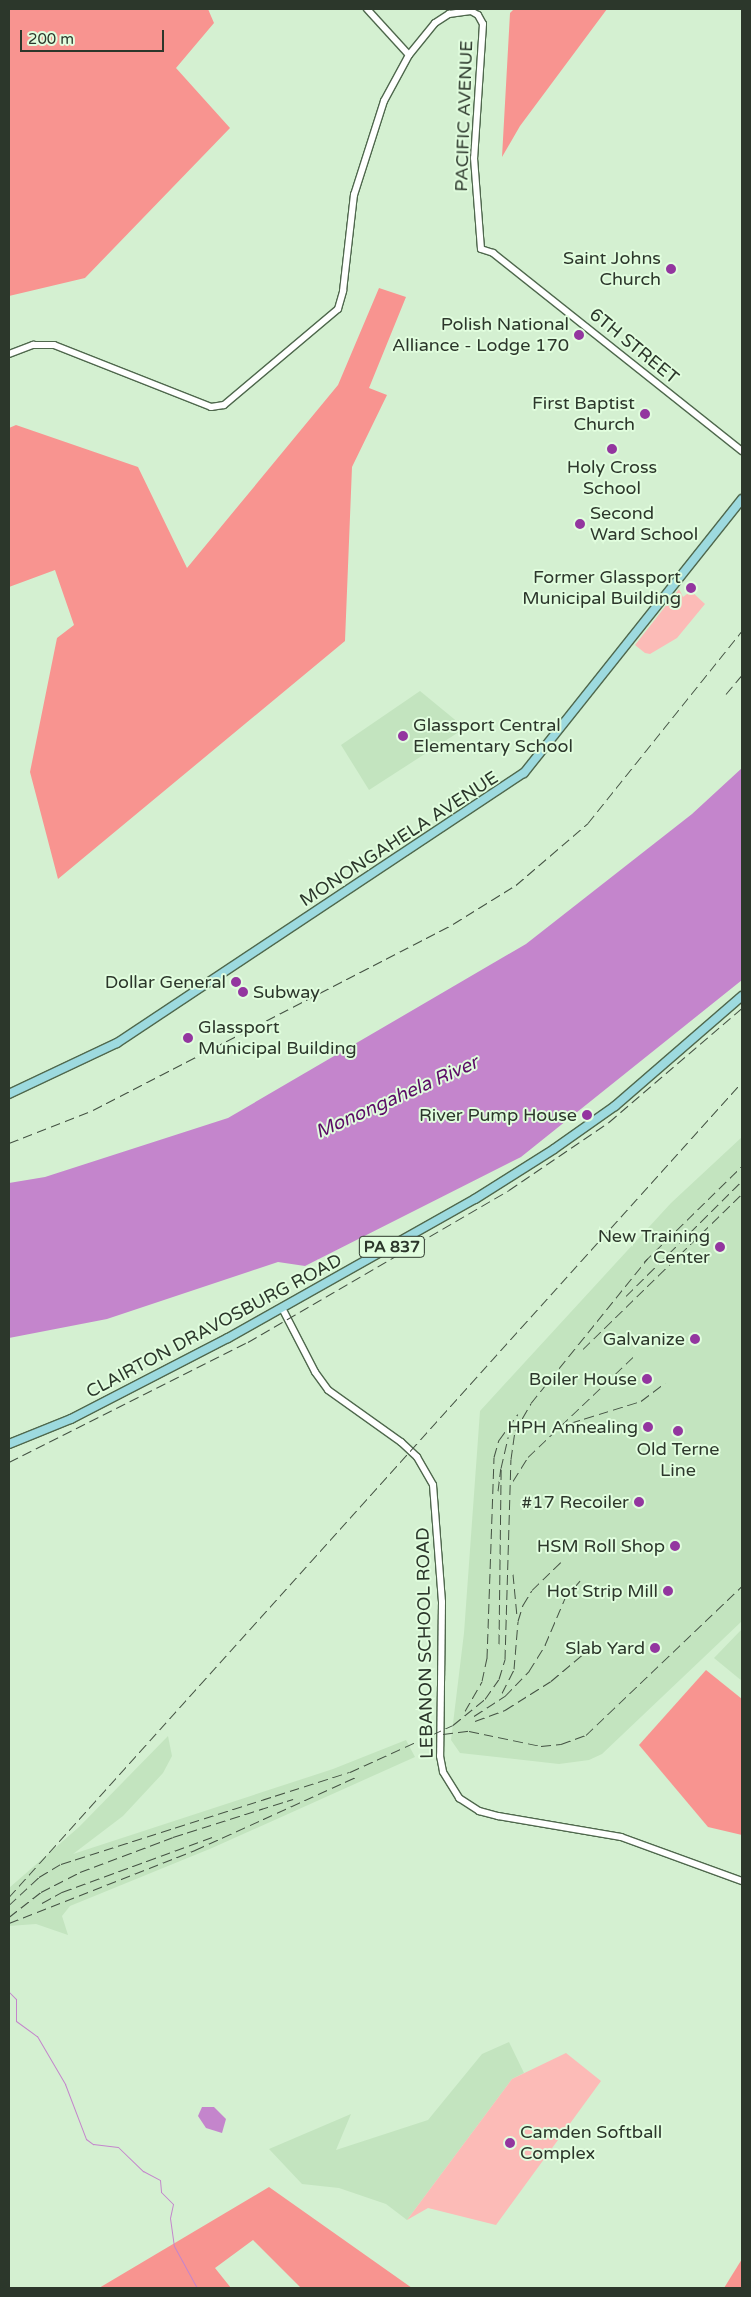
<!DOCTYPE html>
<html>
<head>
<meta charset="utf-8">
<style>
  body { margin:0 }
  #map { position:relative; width:751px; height:2297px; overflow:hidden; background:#d4f0d1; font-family:"Varela Round",sans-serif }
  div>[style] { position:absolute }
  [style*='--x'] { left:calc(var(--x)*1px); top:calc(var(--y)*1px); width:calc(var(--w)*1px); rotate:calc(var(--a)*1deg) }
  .built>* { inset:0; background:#c3e4bf }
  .green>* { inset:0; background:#fcbbb7 }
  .forest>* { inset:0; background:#f89490 }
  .water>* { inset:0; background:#c485cc }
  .stream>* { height:1px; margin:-0.5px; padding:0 0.5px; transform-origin:0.5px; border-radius:0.5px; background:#c485cc }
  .roads { filter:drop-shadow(1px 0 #4f684d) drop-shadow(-1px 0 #4f684d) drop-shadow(0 1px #4f684d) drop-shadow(0 -1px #4f684d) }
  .minor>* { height:6px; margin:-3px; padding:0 3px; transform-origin:3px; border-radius:3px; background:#fff }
  .major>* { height:8px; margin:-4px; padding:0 4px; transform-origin:4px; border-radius:4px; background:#9ddadf }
  .rail>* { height:1px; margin-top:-0.5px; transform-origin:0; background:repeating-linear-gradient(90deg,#435142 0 10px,transparent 0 15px) }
  .dots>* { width:14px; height:14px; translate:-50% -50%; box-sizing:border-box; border:2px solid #e1fdde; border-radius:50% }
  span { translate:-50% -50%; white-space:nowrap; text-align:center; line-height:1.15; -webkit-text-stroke:4px #e1fdde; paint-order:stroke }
  .shield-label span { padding:1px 4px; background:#e1fdde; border:1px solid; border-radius:4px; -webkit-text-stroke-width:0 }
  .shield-label { font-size:16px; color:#2c372b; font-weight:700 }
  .street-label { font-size:18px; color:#2c372b }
  .poi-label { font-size:18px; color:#2c372b }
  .right { translate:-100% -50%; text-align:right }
  .left { translate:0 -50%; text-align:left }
  .water-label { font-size:19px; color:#5b0b66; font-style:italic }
  .frame { position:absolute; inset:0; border:10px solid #2c372b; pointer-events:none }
  .scale { position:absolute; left:20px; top:30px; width:144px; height:22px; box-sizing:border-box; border:2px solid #2c372b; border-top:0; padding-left:6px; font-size:15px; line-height:18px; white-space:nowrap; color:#2c372b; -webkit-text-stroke:4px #e1fdde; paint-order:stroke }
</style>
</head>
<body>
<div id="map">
  <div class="built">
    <div style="clip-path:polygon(420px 691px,465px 728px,369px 790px,341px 745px)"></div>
    <div style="clip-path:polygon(742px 1137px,742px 1621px,602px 1754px,589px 1760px,559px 1764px,460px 1753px,451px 1740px,464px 1633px,480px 1411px,671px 1203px)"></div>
    <div style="clip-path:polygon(742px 1629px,742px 1681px,714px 1658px)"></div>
    <div style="clip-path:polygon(168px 1736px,172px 1756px,163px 1773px,123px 1816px,73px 1854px,333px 1769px,406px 1740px,415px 1757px,212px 1848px,70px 1906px,62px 1916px,68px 1935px,36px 1924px,9px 1926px,9px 1888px,79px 1827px)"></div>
    <div style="clip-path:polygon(509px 2042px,524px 2073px,512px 2079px,407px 2220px,386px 2204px,339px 2188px,302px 2184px,269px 2149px,351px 2114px,336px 2150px,428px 2120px,482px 2054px)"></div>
  </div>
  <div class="green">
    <div style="clip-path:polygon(679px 589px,683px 597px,691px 591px,705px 604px,677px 638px,650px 654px,645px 653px,635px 645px)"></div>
    <div style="clip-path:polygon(566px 2053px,601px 2081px,496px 2225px,428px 2208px,407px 2220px,512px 2079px)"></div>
  </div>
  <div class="forest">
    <div style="clip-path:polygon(9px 9px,208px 9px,214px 23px,176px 68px,230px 128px,85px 278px,9px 296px)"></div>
    <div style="clip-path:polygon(514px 9px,607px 9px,520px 126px,502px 157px,510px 13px)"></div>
    <div style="clip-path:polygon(379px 288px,406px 297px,369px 388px,387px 395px,352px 467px,345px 641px,58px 879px,30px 772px,57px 638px,74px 625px,55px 570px,9px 587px,9px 428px,16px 425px,138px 467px,187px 568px,338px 385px)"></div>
    <div style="clip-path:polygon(706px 1670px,742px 1699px,742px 1835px,708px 1827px,639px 1745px)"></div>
    <div style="clip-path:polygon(269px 2187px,412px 2288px,301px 2288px,253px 2240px,215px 2268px,231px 2288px,99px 2288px)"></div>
    <div style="clip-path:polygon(742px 2259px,742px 2288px,724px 2288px)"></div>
  </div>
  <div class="water">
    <div style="clip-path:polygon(742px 768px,742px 980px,521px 1157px,305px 1266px,278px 1262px,107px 1319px,9px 1338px,9px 1183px,45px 1177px,228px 1118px,526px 944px,692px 814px)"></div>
    <div style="clip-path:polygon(202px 2107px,214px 2107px,226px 2119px,222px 2133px,206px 2128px,198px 2116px)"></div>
  </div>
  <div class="stream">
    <div style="--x:9;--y:1992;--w:10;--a:45"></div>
    <div style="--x:16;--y:1999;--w:22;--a:90"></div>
    <div style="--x:16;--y:2021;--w:26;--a:36"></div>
    <div style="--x:37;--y:2036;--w:56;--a:59.7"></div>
    <div style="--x:65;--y:2084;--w:59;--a:69.1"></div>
    <div style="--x:86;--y:2139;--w:9;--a:36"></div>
    <div style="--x:93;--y:2144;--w:25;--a:7"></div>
    <div style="--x:118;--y:2147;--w:35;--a:44"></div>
    <div style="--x:143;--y:2171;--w:19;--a:28"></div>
    <div style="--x:160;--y:2180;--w:12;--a:85"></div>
    <div style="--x:161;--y:2192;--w:17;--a:45"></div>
    <div style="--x:173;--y:2204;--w:14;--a:102"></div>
    <div style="--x:170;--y:2218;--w:28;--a:82"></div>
    <div style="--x:174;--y:2246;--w:48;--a:61.3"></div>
  </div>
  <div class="roads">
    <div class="minor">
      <div style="--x:367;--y:9;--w:62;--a:47.6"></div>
      <div style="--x:9;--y:354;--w:26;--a:-21"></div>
      <div style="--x:33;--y:345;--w:21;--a:0"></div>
      <div style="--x:54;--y:345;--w:169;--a:21.5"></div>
      <div style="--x:211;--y:407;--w:13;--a:-9"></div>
      <div style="--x:224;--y:405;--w:149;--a:-40.1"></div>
      <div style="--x:338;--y:309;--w:19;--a:-74"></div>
      <div style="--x:343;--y:291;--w:97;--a:-83.5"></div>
      <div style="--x:354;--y:195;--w:99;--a:-72.3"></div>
      <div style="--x:384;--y:101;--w:52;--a:-61.5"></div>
      <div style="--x:409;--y:55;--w:41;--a:-50.9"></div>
      <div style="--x:435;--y:23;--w:17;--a:-33"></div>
      <div style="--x:449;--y:14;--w:22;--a:-8"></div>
      <div style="--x:471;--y:11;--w:8;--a:30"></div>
      <div style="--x:478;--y:15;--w:10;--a:61"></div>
      <div style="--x:483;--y:24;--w:134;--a:93.8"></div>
      <div style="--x:474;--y:158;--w:91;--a:85.6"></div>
      <div style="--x:481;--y:249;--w:13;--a:18"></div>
      <div style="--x:493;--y:253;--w:318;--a:38.5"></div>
      <div style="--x:282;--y:1308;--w:72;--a:62.7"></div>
      <div style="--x:315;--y:1372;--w:22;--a:54"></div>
      <div style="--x:328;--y:1390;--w:90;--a:35.5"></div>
      <div style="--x:401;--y:1442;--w:22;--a:43"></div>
      <div style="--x:417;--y:1457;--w:32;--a:60"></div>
      <div style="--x:433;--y:1485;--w:117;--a:85.6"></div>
      <div style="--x:442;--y:1602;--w:154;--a:90.7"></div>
      <div style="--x:440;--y:1756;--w:16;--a:79"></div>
      <div style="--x:443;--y:1772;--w:31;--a:58"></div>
      <div style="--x:459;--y:1798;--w:24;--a:33"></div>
      <div style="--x:479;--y:1811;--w:20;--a:15"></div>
      <div style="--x:498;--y:1816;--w:125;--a:9.7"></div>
      <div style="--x:621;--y:1837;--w:129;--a:20"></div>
    </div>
    <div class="major">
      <div style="--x:9;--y:1094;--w:119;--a:-25.3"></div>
      <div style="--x:117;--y:1043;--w:488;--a:-33.6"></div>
      <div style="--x:524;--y:773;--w:350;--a:-51.5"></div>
      <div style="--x:9;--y:1444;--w:67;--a:-22"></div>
      <div style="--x:71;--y:1419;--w:177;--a:-27.3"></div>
      <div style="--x:228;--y:1338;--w:283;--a:-29.4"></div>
      <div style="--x:475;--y:1199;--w:93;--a:-32.3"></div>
      <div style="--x:554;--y:1149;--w:75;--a:-35.2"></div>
      <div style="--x:615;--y:1106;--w:168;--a:-40.9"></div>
    </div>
  </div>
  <div class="rail">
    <div style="--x:726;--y:694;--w:25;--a:-50"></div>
    <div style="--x:9;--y:1143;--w:90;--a:-21.4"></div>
    <div style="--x:93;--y:1110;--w:405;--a:-27.3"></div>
    <div style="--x:453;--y:924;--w:74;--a:-31.8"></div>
    <div style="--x:516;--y:885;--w:95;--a:-40.7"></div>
    <div style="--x:588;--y:823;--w:246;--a:-51.3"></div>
    <div style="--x:644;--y:1262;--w:137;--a:-44.4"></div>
    <div style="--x:626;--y:1296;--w:163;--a:-44.8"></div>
    <div style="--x:583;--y:1349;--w:222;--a:-44.3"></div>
    <div style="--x:570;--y:1423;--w:74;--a:-17.2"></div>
    <div style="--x:641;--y:1401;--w:30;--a:-37"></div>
    <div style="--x:9;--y:1462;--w:267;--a:-26.7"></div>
    <div style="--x:248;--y:1342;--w:302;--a:-30.2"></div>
    <div style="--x:509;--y:1190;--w:121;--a:-34.2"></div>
    <div style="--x:609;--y:1122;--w:175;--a:-40.6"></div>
    <div style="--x:513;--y:1481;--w:28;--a:-58"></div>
    <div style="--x:528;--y:1457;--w:149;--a:-43.6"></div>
    <div style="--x:498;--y:1491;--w:23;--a:-83"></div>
    <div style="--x:513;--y:1574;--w:42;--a:84.6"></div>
    <div style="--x:499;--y:1644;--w:176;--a:-89.3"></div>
    <div style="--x:501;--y:1468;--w:32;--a:-77"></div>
    <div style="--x:502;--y:1693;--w:27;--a:-63"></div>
    <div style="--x:514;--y:1669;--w:48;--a:-85.2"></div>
    <div style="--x:518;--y:1621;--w:17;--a:-73"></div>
    <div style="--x:523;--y:1605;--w:17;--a:-59"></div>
    <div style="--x:532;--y:1590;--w:40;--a:-44"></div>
    <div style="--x:465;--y:1711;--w:34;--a:-60"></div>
    <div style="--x:482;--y:1681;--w:24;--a:-78"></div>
    <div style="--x:487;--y:1658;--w:201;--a:-88"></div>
    <div style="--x:494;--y:1457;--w:18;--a:-74"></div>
    <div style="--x:499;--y:1440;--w:32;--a:-54"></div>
    <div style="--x:474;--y:1716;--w:37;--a:-33"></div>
    <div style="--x:505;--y:1696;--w:35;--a:-46"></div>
    <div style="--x:529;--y:1671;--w:31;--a:-58"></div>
    <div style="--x:545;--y:1645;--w:51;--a:-66.9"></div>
    <div style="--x:565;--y:1598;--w:23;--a:-49"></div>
    <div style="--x:475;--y:1721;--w:32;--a:-20"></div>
    <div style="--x:505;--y:1710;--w:54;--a:-32.2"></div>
    <div style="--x:551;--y:1681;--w:48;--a:-40"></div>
    <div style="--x:443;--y:1734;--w:26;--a:-7"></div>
    <div style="--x:469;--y:1731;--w:74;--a:11.8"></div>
    <div style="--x:541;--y:1746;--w:20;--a:-6"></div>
    <div style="--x:561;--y:1744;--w:27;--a:-20"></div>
    <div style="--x:586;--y:1735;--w:216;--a:-43.7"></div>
    <div style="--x:9;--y:1897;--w:1096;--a:-48.03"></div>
    <div style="--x:42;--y:1903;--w:23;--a:-29"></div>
    <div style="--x:62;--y:1892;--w:160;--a:-20.1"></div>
    <div style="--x:9;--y:1905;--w:41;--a:-43"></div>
    <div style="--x:39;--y:1877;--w:26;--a:-31"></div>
    <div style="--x:61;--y:1864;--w:303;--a:-17.7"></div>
    <div style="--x:350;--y:1772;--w:113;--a:-24.5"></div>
    <div style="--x:453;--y:1725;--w:41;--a:-39.1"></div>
    <div style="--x:485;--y:1699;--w:24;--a:-55"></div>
    <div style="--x:499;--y:1679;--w:21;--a:-73"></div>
    <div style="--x:505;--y:1659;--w:200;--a:-88.3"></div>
    <div style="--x:511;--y:1459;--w:28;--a:-82"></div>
    <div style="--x:515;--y:1431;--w:32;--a:-60"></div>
    <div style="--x:531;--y:1403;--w:186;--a:-51.1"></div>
    <div style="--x:9;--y:1917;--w:41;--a:-38"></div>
    <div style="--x:41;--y:1892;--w:44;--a:-27.1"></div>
    <div style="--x:80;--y:1872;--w:99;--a:-20.6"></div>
    <div style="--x:173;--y:1837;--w:126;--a:-17.6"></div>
    <div style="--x:9;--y:1923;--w:200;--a:-21.4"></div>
    <div style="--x:195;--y:1850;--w:179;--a:-24.4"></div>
  </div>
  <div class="dots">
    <div style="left:671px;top:269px;background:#93369f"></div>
    <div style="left:579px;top:335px;background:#93369f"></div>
    <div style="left:645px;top:414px;background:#93369f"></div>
    <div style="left:612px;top:449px;background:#93369f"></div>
    <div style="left:580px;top:524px;background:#93369f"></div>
    <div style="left:691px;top:588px;background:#93369f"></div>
    <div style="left:403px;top:736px;background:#93369f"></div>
    <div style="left:236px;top:982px;background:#93369f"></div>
    <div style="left:243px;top:992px;background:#93369f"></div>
    <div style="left:188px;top:1038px;background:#93369f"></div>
    <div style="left:587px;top:1115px;background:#93369f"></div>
    <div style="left:720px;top:1247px;background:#93369f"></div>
    <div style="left:695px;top:1339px;background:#93369f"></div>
    <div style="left:647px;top:1379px;background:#93369f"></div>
    <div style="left:648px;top:1427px;background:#93369f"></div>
    <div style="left:678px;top:1431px;background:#93369f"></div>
    <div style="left:639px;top:1502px;background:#93369f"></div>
    <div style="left:675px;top:1546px;background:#93369f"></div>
    <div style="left:668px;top:1591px;background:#93369f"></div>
    <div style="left:655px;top:1648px;background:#93369f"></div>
    <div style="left:510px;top:2143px;background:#93369f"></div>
  </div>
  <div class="shield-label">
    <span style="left:392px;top:1247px">PA 837</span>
  </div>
  <div class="street-label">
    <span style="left:464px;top:116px;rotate:-88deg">PACIFIC AVENUE</span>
    <span style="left:634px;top:346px;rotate:39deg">6TH STREET</span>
    <span style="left:399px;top:839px;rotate:-33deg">MONONGAHELA AVENUE</span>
    <span style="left:214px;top:1326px;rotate:-28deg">CLAIRTON DRAVOSBURG ROAD</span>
    <span style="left:425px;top:1643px;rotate:-91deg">LEBANON SCHOOL ROAD</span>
  </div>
  <div class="poi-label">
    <span class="right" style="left:661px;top:269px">Saint Johns<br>Church</span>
    <span class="right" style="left:569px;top:335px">Polish National<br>Alliance - Lodge 170</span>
    <span class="right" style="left:635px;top:414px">First Baptist<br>Church</span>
    <span style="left:612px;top:478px">Holy Cross<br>School</span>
    <span class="left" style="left:590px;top:524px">Second<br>Ward School</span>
    <span class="right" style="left:681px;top:588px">Former Glassport<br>Municipal Building</span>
    <span class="left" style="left:413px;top:736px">Glassport Central<br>Elementary School</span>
    <span class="right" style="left:226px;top:982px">Dollar General</span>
    <span class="left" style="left:253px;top:992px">Subway</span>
    <span class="left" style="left:198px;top:1038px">Glassport<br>Municipal Building</span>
    <span class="right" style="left:577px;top:1115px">River Pump House</span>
    <span class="right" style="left:710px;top:1247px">New Training<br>Center</span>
    <span class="right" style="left:685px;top:1339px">Galvanize</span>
    <span class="right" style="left:637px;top:1379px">Boiler House</span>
    <span class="right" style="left:638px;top:1427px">HPH Annealing</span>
    <span style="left:678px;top:1460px">Old Terne<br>Line</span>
    <span class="right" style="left:629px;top:1502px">#17 Recoiler</span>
    <span class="right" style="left:665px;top:1546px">HSM Roll Shop</span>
    <span class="right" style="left:658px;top:1591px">Hot Strip Mill</span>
    <span class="right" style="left:645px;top:1648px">Slab Yard</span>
    <span class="left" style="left:520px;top:2143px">Camden Softball<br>Complex</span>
  </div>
  <div class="water-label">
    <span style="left:397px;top:1098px;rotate:-24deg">Monongahela River</span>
  </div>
  <div class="frame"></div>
  <div class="scale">200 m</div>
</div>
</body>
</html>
